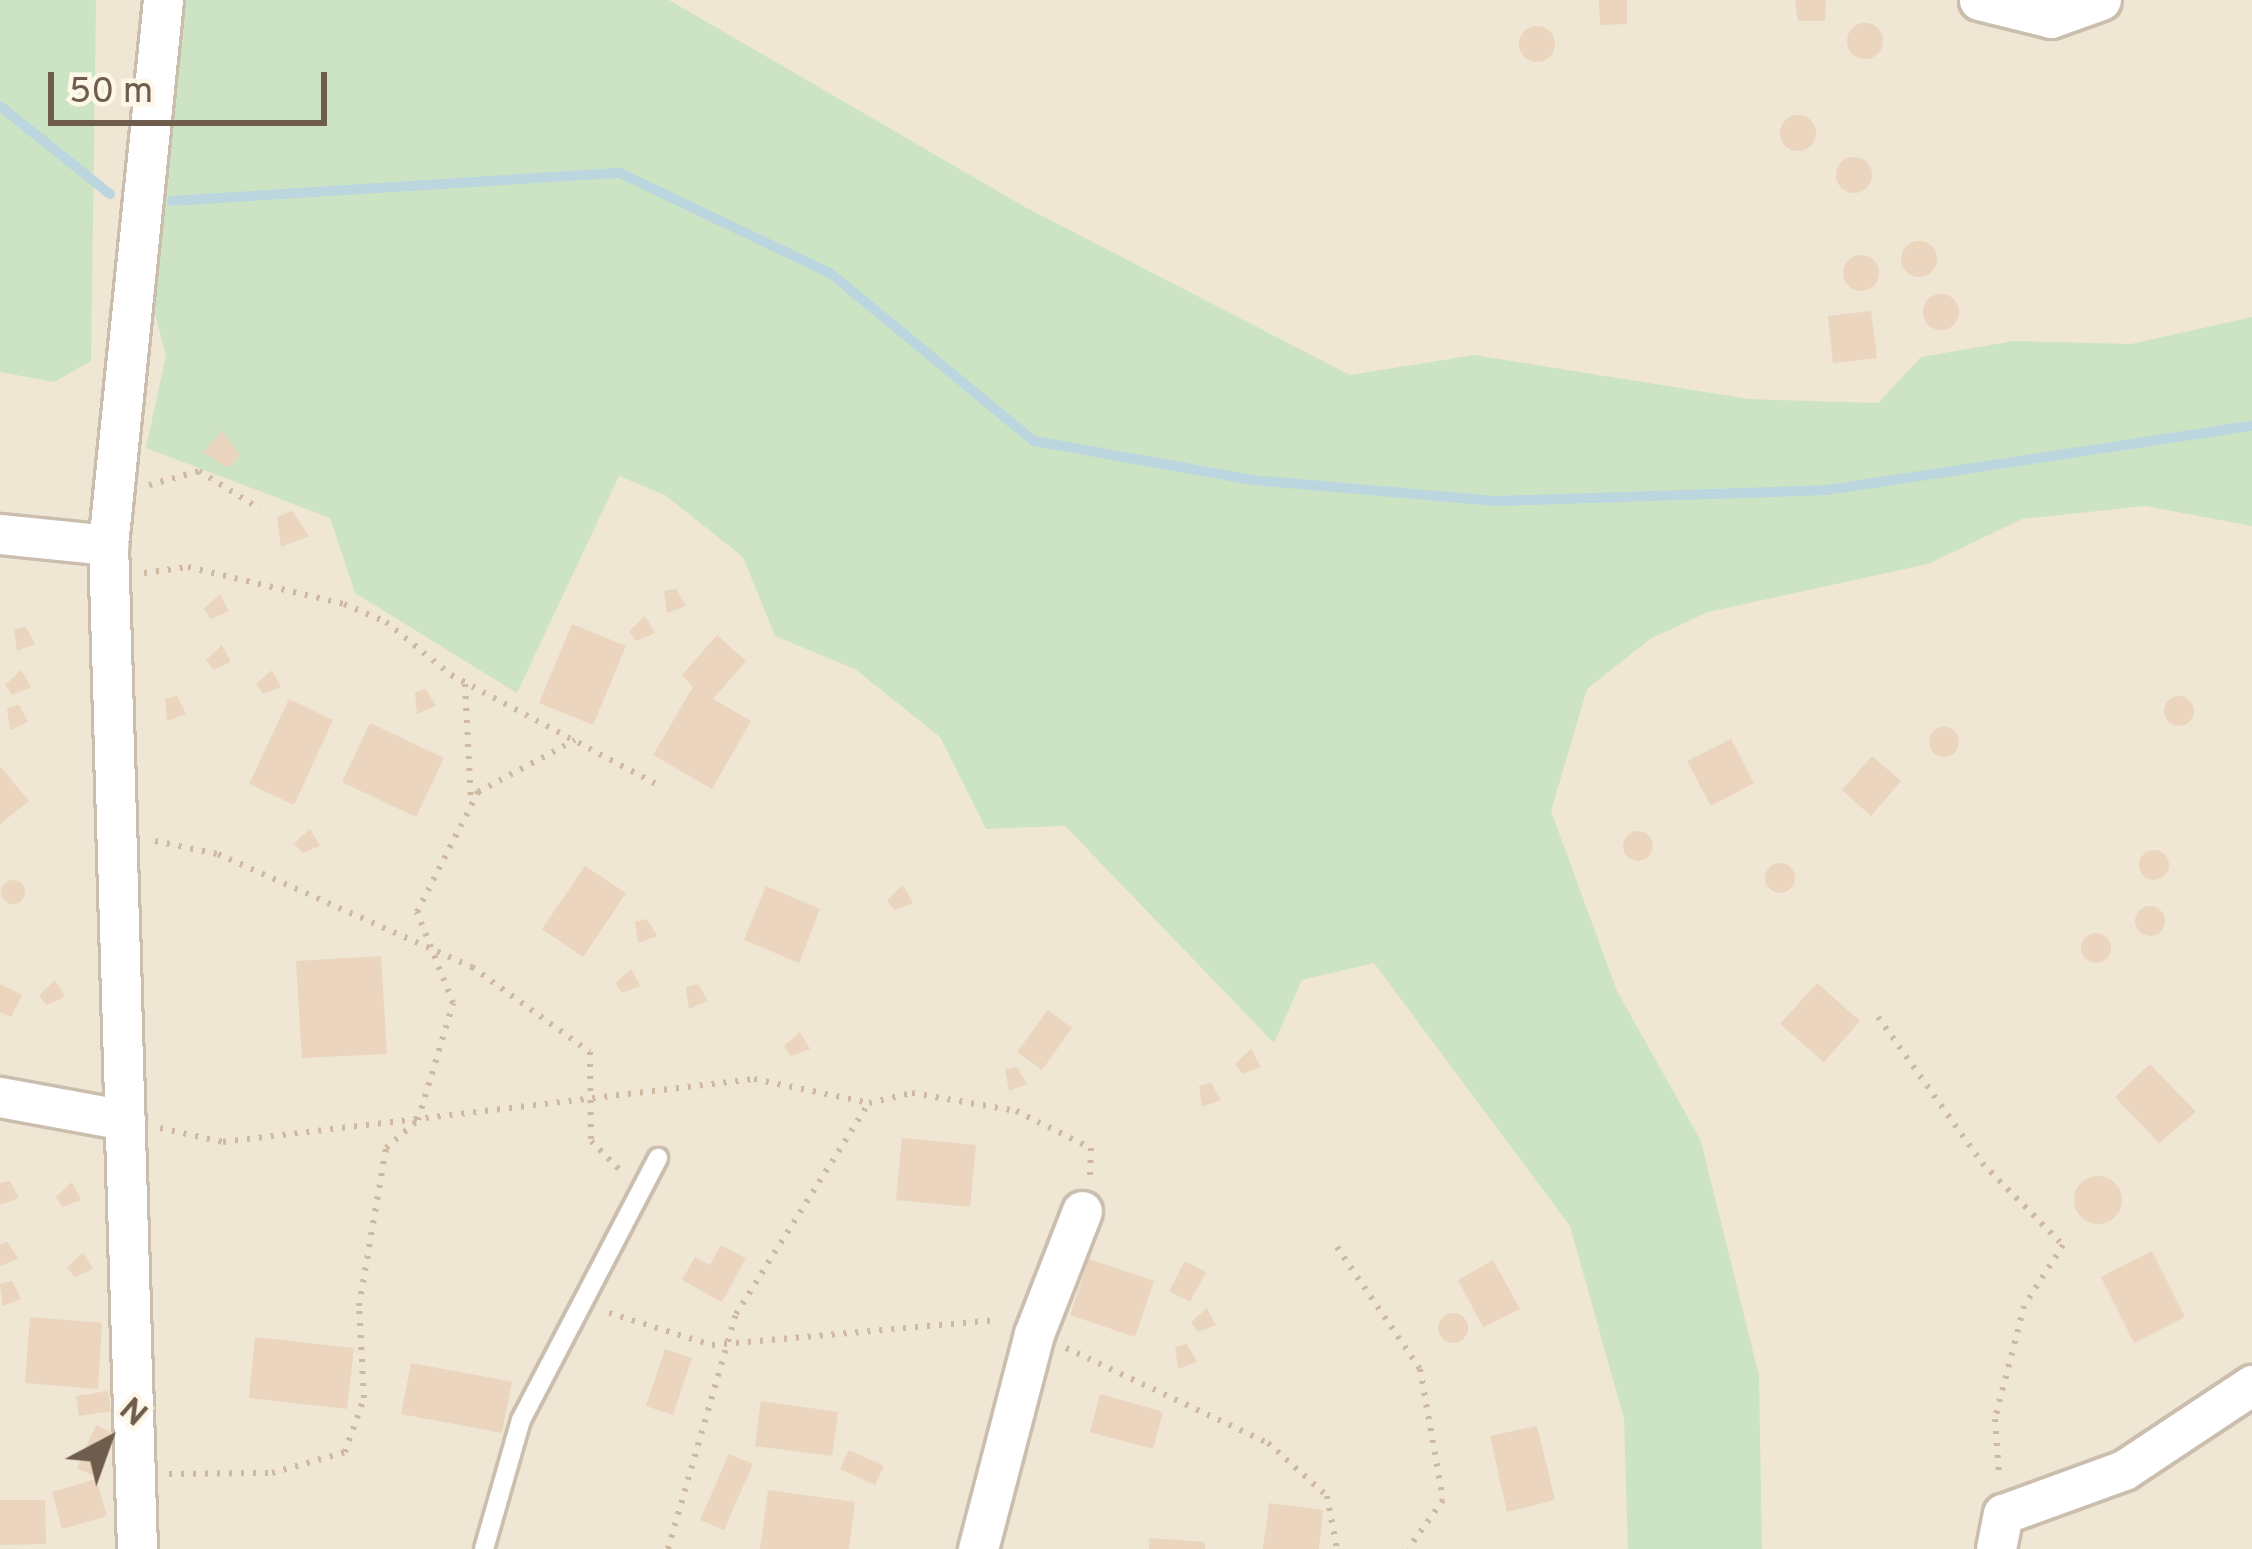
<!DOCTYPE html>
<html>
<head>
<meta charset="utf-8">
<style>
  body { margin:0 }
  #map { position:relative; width:2252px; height:1549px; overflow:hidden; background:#f9f3e4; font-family:Overpass,sans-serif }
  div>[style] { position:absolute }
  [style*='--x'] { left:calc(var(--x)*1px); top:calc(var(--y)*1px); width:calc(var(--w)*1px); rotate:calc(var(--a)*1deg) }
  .residential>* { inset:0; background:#efe6d3 }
  .green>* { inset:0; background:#cde4c4 }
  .stream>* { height:10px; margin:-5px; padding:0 5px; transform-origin:5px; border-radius:5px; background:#bbd6df }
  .building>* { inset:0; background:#ebd5bf }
  .round { border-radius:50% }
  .path>* { height:6px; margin-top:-3px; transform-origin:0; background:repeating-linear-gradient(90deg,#cfb9a2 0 3px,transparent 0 12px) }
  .roads { filter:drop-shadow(3px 0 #cbbeae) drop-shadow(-3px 0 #cbbeae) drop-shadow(0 3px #cbbeae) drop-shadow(0 -3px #cbbeae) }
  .lane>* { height:18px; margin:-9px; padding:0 9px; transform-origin:9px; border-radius:9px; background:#fff }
  .street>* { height:39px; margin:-19.5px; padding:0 19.5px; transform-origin:19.5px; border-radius:19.5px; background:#fff }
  span { translate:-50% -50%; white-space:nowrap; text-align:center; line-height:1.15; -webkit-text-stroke:9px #fcf7e9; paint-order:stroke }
  .north { position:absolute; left:48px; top:1381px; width:120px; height:120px; -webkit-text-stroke:9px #fcf7e9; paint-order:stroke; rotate:41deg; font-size:33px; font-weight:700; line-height:48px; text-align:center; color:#6e5c4d }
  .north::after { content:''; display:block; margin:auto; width:42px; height:54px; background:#6e5c4d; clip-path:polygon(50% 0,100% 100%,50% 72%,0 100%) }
  .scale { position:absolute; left:48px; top:72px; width:279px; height:54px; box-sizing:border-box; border:6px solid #6e5c4d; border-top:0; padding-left:15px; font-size:36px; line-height:42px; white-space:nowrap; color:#6e5c4d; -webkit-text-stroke:9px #fcf7e9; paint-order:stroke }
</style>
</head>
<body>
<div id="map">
  <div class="residential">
    <div style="clip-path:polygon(0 0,2252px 0,2252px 1549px,0 1549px)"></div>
  </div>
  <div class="green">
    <div style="clip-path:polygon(0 0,96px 0,91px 361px,54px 382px,0 372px)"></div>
    <div style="clip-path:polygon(167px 0,669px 0,1025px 207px,1350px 375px,1474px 355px,1749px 399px,1878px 403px,1921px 357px,2014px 341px,2131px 344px,2252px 317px,2252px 526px,2145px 506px,2022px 519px,1928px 564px,1708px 612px,1650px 639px,1587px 689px,1551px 811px,1617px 991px,1701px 1141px,1759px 1376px,1762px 1549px,1628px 1549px,1624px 1419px,1570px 1226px,1374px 963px,1302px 980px,1274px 1043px,1065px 826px,986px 829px,940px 737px,855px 669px,775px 636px,743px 557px,665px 495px,619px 476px,517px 693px,355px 593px,330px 518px,146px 448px,166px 355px,138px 252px)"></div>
  </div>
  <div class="stream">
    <div style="--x:0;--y:106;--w:141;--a:38.7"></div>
    <div style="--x:172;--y:201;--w:449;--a:-3.6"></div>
    <div style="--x:620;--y:173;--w:233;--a:25.5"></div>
    <div style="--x:830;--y:273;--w:264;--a:39.5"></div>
    <div style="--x:1034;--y:441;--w:221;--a:10.1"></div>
    <div style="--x:1252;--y:480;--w:248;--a:4.9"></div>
    <div style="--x:1499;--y:501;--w:328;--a:-1.9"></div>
    <div style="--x:1827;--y:490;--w:430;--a:-8.6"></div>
  </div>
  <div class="building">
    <div style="clip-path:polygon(1599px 0,1627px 0,1627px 24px,1600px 25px)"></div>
    <div style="clip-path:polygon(1795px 0,1826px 0,1825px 21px,1798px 21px)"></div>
    <div class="round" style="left:1847px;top:23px;width:36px;height:36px"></div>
    <div class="round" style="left:1519px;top:26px;width:36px;height:36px"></div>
    <div class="round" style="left:1780px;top:115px;width:36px;height:36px"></div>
    <div class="round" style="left:1836px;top:157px;width:36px;height:36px"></div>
    <div class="round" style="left:1901px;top:241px;width:36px;height:36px"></div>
    <div class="round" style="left:1843px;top:255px;width:36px;height:36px"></div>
    <div class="round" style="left:1923px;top:294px;width:36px;height:36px"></div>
    <div style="clip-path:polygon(1871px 311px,1877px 358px,1833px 363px,1828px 316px)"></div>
    <div style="clip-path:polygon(223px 431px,240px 456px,228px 468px,203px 452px)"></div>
    <div style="clip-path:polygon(292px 511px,309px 536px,281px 547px,277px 517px)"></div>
    <div style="clip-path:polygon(676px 589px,686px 606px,667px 613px,664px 591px)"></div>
    <div style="clip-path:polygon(220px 594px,229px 611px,211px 619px,204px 609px)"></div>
    <div style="clip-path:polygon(645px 616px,655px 633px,636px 641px,629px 631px)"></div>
    <div style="clip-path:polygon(572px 624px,626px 646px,593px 725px,539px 703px)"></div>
    <div style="clip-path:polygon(26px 627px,35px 644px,17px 651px,14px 629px)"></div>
    <div style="clip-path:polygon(717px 635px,746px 661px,713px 699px,751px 721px,712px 789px,653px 755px,693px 687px,682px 675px)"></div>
    <div style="clip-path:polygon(222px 645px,231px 662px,213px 670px,206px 660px)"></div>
    <div style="clip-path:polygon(21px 670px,31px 687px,12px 695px,5px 685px)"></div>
    <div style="clip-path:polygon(272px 670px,281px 687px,263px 694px,256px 684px)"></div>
    <div style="clip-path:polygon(426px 689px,436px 706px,417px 714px,415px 692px)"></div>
    <div class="round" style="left:2164px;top:696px;width:30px;height:30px"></div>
    <div style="clip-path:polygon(177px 696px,186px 714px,167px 721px,165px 699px)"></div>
    <div style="clip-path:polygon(289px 699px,333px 720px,294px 805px,249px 784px)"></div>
    <div style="clip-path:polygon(19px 705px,28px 722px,10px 730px,7px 708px)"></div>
    <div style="clip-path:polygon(370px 723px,444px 758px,416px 817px,342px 782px)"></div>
    <div class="round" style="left:1929px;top:727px;width:30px;height:30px"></div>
    <div style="clip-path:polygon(1731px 739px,1754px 783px,1711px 806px,1687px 761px)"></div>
    <div style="clip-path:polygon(1872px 756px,1901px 781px,1871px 816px,1842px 790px)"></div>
    <div style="clip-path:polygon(0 766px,29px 801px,0 824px)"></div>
    <div style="clip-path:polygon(310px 829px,320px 846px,302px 853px,294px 843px)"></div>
    <div class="round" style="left:1623px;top:831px;width:30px;height:30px"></div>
    <div class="round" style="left:2139px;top:850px;width:30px;height:30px"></div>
    <div class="round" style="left:1765px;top:863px;width:30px;height:30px"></div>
    <div style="clip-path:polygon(585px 866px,626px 893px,583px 957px,542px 929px)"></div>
    <div class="round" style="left:1px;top:880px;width:24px;height:24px"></div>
    <div style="clip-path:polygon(903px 885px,913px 903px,894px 910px,887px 900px)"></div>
    <div style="clip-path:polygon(766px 886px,820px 909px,799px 963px,744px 940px)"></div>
    <div class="round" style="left:2135px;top:906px;width:30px;height:30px"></div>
    <div style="clip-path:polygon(647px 919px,657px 936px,638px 943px,635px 922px)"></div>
    <div class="round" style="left:2081px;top:933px;width:30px;height:30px"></div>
    <div style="clip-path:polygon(381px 956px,387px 1054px,302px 1058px,296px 961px)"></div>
    <div style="clip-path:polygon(631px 969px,640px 986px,622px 993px,615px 983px)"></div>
    <div style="clip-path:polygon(55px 980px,65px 997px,46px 1005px,39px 995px)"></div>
    <div style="clip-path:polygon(1817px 983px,1860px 1021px,1824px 1062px,1780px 1024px)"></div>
    <div style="clip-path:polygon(0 984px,22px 995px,11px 1017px,0 1012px)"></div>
    <div style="clip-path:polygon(698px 984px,708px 1001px,689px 1009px,686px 987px)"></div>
    <div style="clip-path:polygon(1048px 1010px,1072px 1028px,1042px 1070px,1017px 1052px)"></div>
    <div style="clip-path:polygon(800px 1032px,810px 1049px,791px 1056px,784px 1046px)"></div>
    <div style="clip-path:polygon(1251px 1049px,1261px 1067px,1242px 1074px,1235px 1064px)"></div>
    <div style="clip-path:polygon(2150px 1064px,2196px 1112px,2159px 1143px,2115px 1097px)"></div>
    <div style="clip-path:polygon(1017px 1067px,1027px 1084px,1009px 1091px,1005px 1069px)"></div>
    <div style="clip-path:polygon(1211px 1083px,1221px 1100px,1202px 1107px,1199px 1086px)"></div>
    <div style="clip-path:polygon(902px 1138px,976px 1145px,970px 1207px,896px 1200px)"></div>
    <div class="round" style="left:2074px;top:1176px;width:48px;height:48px"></div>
    <div style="clip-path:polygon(10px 1181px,19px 1198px,0 1205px,0 1183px)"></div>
    <div style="clip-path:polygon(72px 1182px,81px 1200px,62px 1207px,56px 1197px)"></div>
    <div style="clip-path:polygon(8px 1242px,18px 1259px,0 1266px,0 1244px)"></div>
    <div style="clip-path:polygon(721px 1245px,746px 1258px,722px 1302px,682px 1280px,695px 1257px,710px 1265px)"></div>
    <div style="clip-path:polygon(2152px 1251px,2185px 1317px,2134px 1343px,2101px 1277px)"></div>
    <div style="clip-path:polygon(83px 1253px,93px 1269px,74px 1277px,67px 1267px)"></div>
    <div style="clip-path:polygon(1089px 1259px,1154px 1281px,1135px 1337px,1070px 1315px)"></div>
    <div style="clip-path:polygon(1493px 1260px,1520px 1309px,1483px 1327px,1458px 1280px)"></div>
    <div style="clip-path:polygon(1185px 1261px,1206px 1272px,1190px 1302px,1169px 1291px)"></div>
    <div style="clip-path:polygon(12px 1281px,21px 1299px,3px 1306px,0 1284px)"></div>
    <div style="clip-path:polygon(1207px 1308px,1216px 1325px,1198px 1332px,1191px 1322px)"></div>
    <div class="round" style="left:1438px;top:1313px;width:30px;height:30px"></div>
    <div style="clip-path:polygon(30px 1317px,102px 1323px,98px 1389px,25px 1383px)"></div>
    <div style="clip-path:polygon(255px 1337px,354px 1348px,347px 1409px,249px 1398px)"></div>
    <div style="clip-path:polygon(1187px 1344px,1197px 1362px,1178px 1369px,1175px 1347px)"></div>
    <div style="clip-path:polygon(665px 1349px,692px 1358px,673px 1415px,646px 1406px)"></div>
    <div style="clip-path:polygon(411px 1363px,512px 1382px,502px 1433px,401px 1414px)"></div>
    <div style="clip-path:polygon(108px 1391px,111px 1411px,79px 1416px,76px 1396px)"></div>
    <div style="clip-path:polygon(1100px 1394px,1163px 1412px,1153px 1449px,1090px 1432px)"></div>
    <div style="clip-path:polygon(761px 1401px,838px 1412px,832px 1456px,755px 1446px)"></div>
    <div style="clip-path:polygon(96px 1425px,113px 1433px,94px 1476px,77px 1468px)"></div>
    <div style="clip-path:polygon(1537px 1426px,1555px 1500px,1507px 1512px,1490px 1436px)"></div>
    <div style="clip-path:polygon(849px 1450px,884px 1466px,875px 1485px,840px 1469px)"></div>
    <div style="clip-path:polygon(729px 1454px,753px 1464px,724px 1530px,700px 1520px)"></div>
    <div style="clip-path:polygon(96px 1479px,107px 1516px,62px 1529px,52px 1492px)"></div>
    <div style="clip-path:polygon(768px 1490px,855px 1502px,849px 1549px,760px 1549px)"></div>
    <div style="clip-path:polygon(0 1500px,45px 1500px,46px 1544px,0 1545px)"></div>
    <div style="clip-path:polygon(1269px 1503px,1323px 1510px,1319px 1549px,1263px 1549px)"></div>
    <div style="clip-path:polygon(1149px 1538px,1205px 1542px,1205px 1549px,1149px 1549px)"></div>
  </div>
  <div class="path">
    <div style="--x:149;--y:485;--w:52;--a:-15.6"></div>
    <div style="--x:199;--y:471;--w:72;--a:31.9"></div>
    <div style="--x:144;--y:573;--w:44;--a:-7.8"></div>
    <div style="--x:188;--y:567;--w:160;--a:13.3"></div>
    <div style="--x:344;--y:604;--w:46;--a:23.2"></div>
    <div style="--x:386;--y:622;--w:84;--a:39.2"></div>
    <div style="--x:451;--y:675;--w:232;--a:28"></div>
    <div style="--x:465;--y:684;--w:118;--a:87.1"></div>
    <div style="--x:155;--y:841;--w:64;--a:11.7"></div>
    <div style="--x:218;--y:854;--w:278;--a:24"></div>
    <div style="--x:472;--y:967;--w:145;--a:35.8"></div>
    <div style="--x:590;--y:1052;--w:89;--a:89.4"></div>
    <div style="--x:591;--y:1141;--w:45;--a:45"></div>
    <div style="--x:1878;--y:1017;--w:179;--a:54.5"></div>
    <div style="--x:1982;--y:1163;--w:115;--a:45.4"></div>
    <div style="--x:2063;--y:1245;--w:72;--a:122.6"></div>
    <div style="--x:2024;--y:1306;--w:117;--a:104.4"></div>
    <div style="--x:1995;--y:1419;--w:55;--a:85.8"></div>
    <div style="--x:160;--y:1128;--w:65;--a:12.5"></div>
    <div style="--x:223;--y:1142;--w:535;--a:-6.77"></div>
    <div style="--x:754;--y:1079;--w:117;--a:11.8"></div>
    <div style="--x:869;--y:1103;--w:44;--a:-13.1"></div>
    <div style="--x:912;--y:1093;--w:106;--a:9.8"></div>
    <div style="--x:1016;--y:1111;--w:84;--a:26.3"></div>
    <div style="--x:1091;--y:1148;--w:30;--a:92"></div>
    <div style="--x:1337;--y:1247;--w:148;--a:55.8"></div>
    <div style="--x:1420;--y:1369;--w:133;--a:80"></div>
    <div style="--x:1443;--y:1500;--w:60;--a:125.5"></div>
    <div style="--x:609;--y:1313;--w:108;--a:17.3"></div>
    <div style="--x:712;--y:1345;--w:286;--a:-5"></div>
    <div style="--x:1066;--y:1348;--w:223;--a:25.2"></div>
    <div style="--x:1268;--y:1443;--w:79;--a:41.9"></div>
    <div style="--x:1327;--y:1496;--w:54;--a:79.3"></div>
    <div style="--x:169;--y:1474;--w:103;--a:-0.6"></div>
    <div style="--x:272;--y:1473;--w:76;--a:-16"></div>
    <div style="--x:345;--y:1452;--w:57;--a:-70.6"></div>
    <div style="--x:364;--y:1398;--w:92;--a:-93.1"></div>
    <div style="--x:359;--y:1306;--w:160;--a:-80.3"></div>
    <div style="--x:386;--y:1148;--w:43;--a:-41.2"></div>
    <div style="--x:418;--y:1120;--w:122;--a:-73.3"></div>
    <div style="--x:453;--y:1003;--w:98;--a:-111.6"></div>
    <div style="--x:417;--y:912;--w:135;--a:-63.1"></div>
    <div style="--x:478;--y:792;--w:110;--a:-28.2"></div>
    <div style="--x:668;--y:1549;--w:245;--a:-73.9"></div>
    <div style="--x:736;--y:1314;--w:249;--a:-57.8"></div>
  </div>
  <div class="roads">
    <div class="lane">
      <div style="--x:484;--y:1549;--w:134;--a:-74"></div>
      <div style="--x:521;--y:1420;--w:296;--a:-62.4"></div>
    </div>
    <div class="street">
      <div style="--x:1979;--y:0;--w:74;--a:14"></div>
      <div style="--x:2051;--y:18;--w:53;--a:-19.8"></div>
      <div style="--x:0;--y:534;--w:109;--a:5.8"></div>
      <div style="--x:0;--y:1097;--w:127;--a:10.4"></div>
      <div style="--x:137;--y:1549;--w:1004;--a:-91.65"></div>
      <div style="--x:108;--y:545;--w:548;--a:-84.24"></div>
      <div style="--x:978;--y:1549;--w:222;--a:-75.4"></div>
      <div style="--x:1034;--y:1334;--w:132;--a:-68.7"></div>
      <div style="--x:1996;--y:1549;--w:36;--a:-79"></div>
      <div style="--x:2003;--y:1514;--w:129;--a:-20"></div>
      <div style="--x:2124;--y:1470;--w:154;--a:-33.6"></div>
    </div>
  </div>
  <div class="north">N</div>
  <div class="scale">50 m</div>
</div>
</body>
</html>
